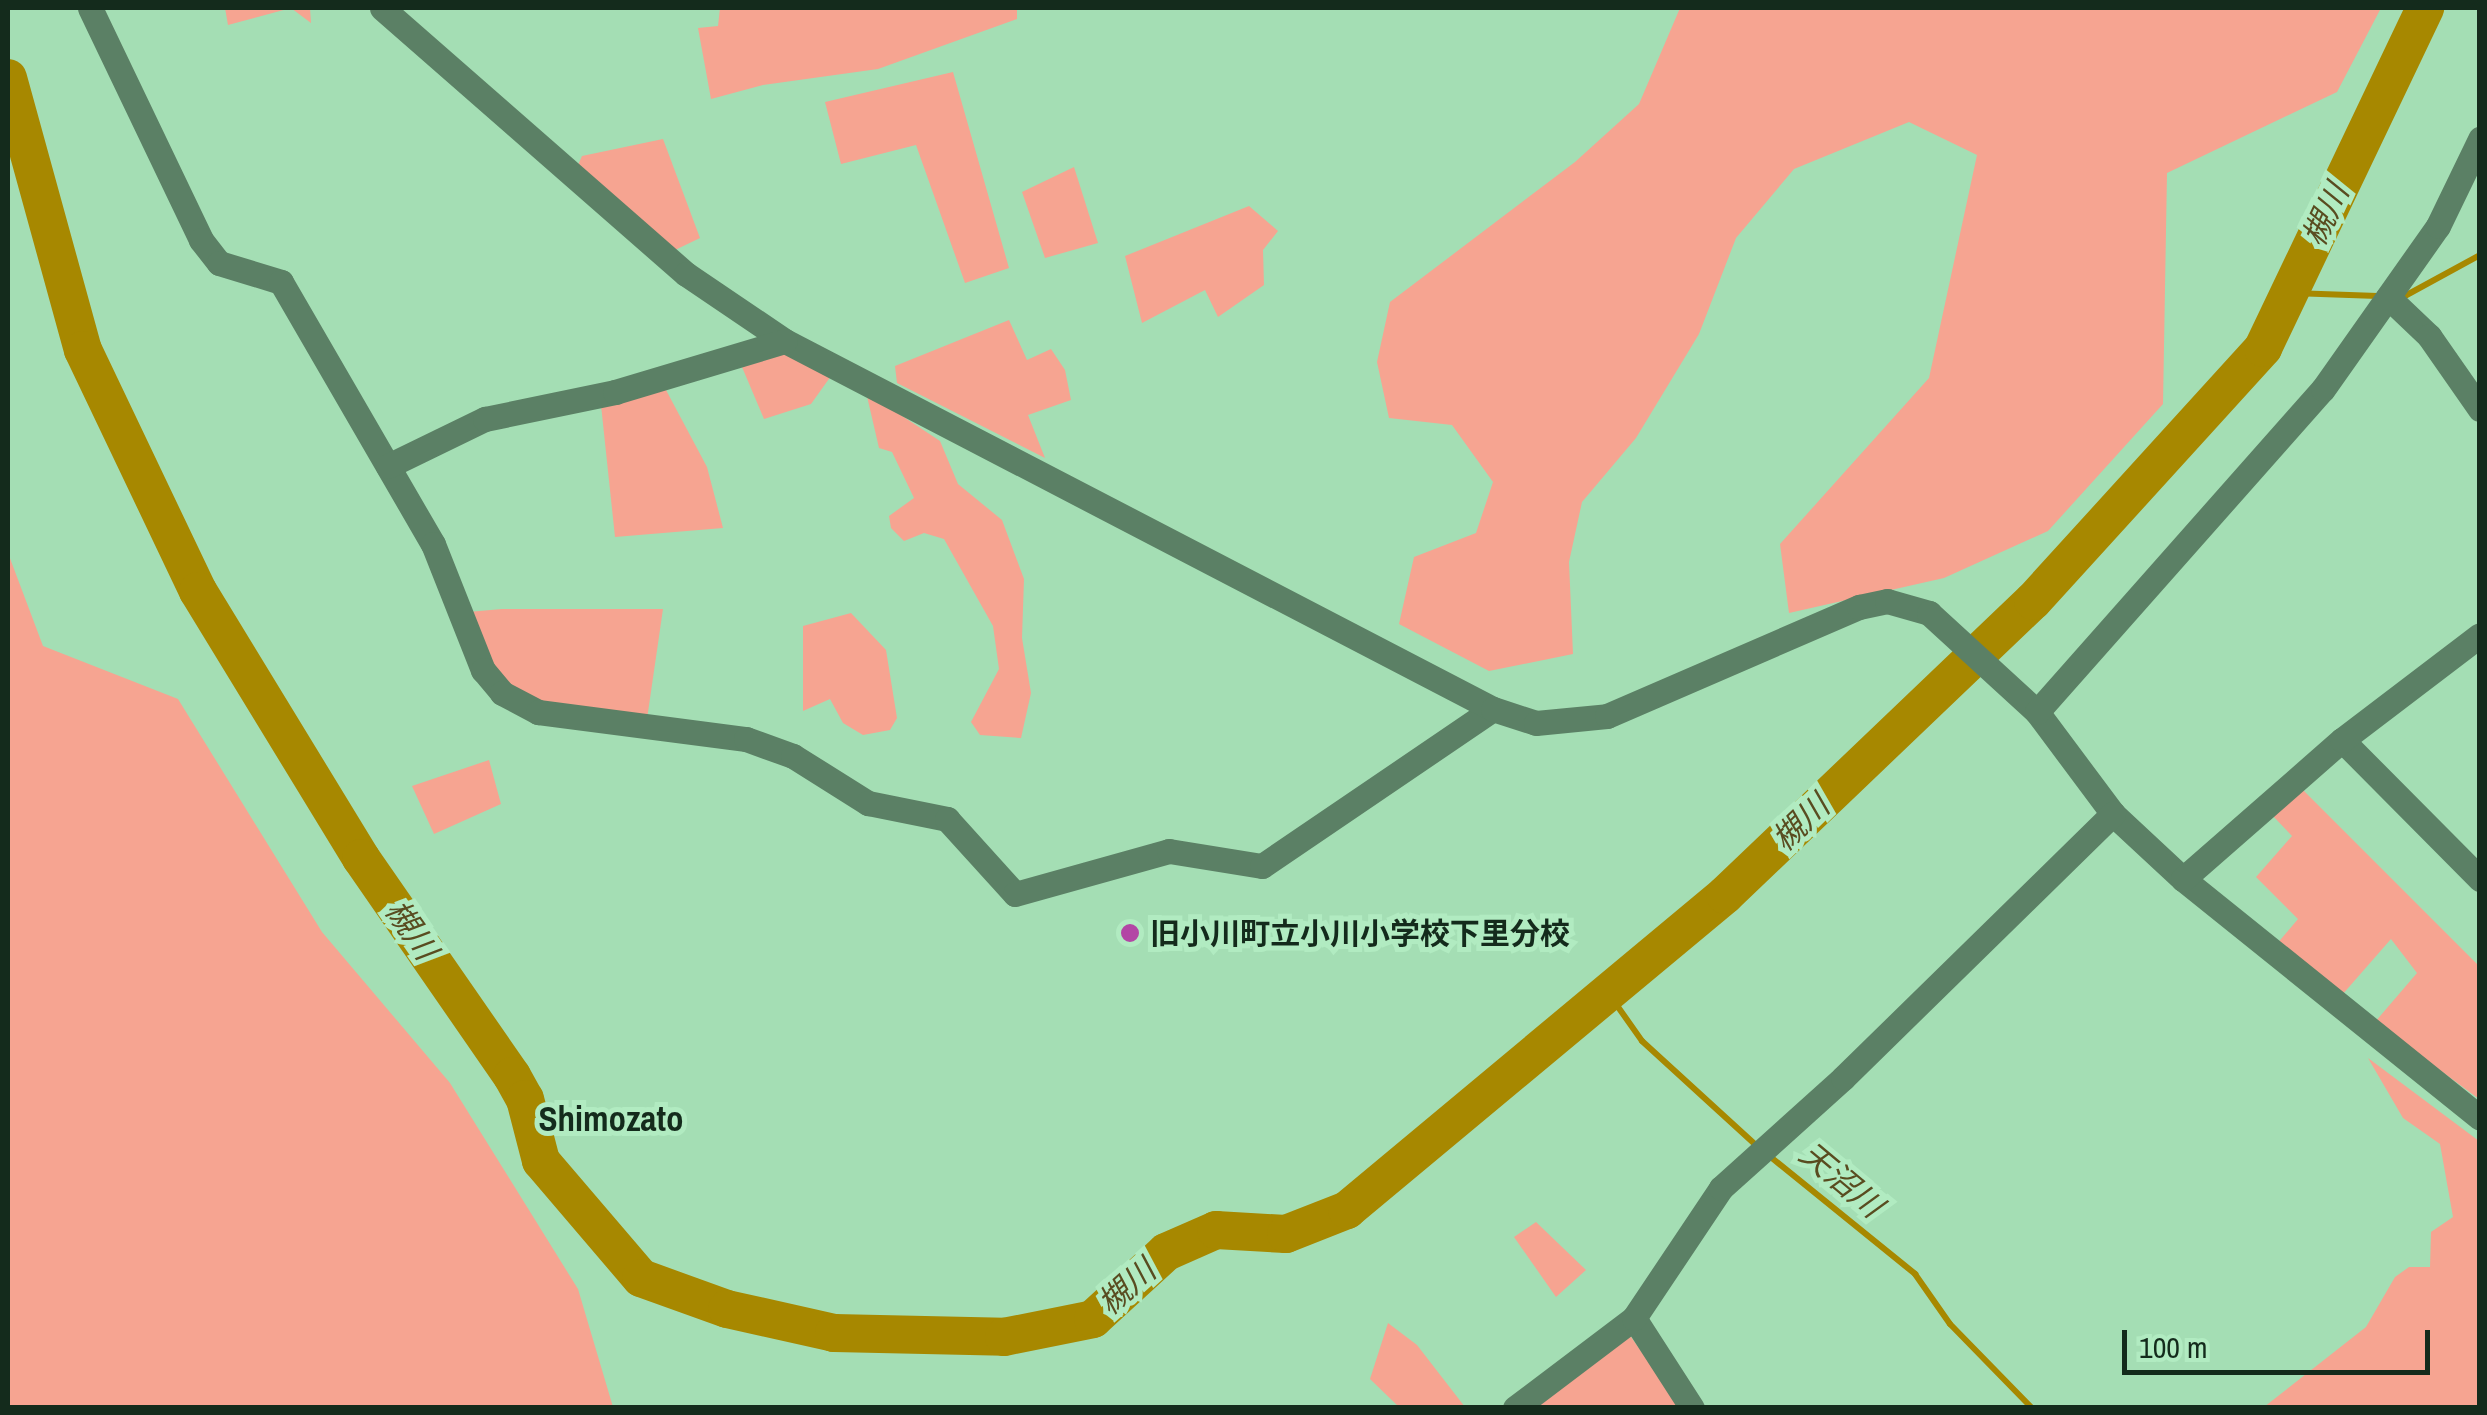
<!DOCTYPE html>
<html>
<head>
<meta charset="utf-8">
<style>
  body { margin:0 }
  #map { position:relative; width:2487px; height:1415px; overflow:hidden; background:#a4deb4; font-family:"Archivo Narrow","Noto Sans JP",sans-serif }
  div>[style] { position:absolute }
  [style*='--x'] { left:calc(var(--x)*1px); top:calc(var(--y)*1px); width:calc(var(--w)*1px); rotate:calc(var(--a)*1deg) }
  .green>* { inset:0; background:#f6a491 }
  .stream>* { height:6px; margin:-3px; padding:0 3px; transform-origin:3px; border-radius:3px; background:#a78800 }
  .river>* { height:38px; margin:-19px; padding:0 19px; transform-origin:19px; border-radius:19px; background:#a78800 }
  .minor>* { height:25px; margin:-12.5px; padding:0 12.5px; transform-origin:12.5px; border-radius:12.5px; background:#5b8065 }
  .dots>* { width:28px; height:28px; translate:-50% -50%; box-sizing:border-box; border:5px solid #b1ebc1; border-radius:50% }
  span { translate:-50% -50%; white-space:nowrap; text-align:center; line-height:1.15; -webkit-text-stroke:10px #b1ebc1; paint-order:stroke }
  .poi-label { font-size:30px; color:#142b1c; font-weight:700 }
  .left { translate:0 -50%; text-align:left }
  .water-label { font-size:32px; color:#594c20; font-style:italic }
  .quarter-label { font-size:35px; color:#142b1c; font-weight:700 }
  .frame { position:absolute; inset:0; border:10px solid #142b1c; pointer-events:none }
  .scale { position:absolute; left:2122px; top:1330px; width:308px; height:45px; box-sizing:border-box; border:5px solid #142b1c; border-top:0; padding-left:12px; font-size:30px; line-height:35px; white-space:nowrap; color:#142b1c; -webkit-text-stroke:8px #b1ebc1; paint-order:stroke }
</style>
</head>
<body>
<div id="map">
  <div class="green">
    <div style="clip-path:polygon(225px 8px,310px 8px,311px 23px,291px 8px,228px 25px)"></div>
    <div style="clip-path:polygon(720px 8px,1017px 8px,1017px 19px,878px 69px,763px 85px,711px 99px,698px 28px,718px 26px)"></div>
    <div style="clip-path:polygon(1680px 8px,2381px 8px,2337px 92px,2167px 173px,2163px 404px,2048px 531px,1944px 578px,1789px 613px,1780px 544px,1929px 378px,1977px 155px,1909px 122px,1794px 169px,1736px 238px,1699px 334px,1636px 438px,1582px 502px,1569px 562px,1573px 654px,1489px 671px,1399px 624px,1414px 557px,1476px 533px,1493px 482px,1452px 425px,1389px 418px,1377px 362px,1390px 302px,1575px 162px,1639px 104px)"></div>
    <div style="clip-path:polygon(953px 72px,1009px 268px,965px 283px,916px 145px,841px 164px,825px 102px)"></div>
    <div style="clip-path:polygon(663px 139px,700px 238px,673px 251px,578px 165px,582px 156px)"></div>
    <div style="clip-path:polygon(1074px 167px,1098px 243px,1045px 258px,1022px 192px)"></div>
    <div style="clip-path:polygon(1249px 206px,1278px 231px,1263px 250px,1264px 285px,1218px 317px,1205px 290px,1142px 323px,1125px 256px)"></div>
    <div style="clip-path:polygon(1009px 320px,1027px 360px,1051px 349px,1065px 370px,1071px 400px,1028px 415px,1045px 458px,897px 383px,895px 366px)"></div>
    <div style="clip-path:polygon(788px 353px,831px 376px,811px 404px,764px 419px,742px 367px)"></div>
    <div style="clip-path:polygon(666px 390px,707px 467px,723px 528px,615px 537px,601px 405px)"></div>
    <div style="clip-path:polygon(866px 392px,940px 441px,958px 484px,1002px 520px,1024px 579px,1022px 638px,1031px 693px,1021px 738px,980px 735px,971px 722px,999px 669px,993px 626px,944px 539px,924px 533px,904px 541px,891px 528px,889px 516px,914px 498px,892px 452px,879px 448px)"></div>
    <div style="clip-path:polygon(8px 553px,43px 646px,178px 699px,322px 932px,450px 1083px,578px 1289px,613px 1407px,8px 1407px)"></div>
    <div style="clip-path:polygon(502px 609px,663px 609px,647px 719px,551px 709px,514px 691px,487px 660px,468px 612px)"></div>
    <div style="clip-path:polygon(851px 613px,886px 650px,897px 718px,890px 730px,863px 735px,843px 723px,830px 699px,803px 711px,803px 626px)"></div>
    <div style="clip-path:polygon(489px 760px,501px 804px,434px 834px,412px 786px)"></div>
    <div style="clip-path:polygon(2302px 789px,2479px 966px,2479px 1099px,2375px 1022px,2417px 973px,2391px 939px,2342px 995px,2276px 945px,2298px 919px,2256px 877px,2292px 836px,2272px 815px)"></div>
    <div style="clip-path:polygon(2368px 1058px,2479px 1141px,2479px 1407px,2264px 1407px,2366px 1327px,2395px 1277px,2409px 1267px,2430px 1267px,2431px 1232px,2453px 1217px,2440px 1144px,2403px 1118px)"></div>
    <div style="clip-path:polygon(1536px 1222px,1586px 1270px,1556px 1297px,1514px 1237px)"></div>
    <div style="clip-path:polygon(1388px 1323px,1417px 1345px,1465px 1407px,1399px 1407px,1370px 1379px)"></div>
    <div style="clip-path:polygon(1629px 1334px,1681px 1408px,1530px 1408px,1606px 1355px)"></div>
  </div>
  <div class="stream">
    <div style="--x:2292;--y:293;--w:86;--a:2"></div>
    <div style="--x:2403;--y:297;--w:88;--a:-28.6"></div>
    <div style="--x:1611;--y:997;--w:54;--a:54.8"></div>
    <div style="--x:1642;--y:1041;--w:156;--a:42.4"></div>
    <div style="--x:1767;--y:1154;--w:191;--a:39"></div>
    <div style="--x:1915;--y:1274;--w:61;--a:55"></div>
    <div style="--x:1950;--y:1324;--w:117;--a:45.7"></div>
  </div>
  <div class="river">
    <div style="--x:8;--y:78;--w:282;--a:74.6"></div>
    <div style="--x:83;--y:350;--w:267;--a:64.5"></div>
    <div style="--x:198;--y:591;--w:313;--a:58.6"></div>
    <div style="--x:361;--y:858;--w:265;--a:55.3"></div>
    <div style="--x:512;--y:1076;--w:26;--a:61"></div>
    <div style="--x:525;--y:1099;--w:64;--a:75.5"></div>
    <div style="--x:541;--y:1161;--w:154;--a:49.5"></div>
    <div style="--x:641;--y:1278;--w:91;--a:19.8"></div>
    <div style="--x:727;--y:1309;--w:110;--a:12.6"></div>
    <div style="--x:834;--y:1333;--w:170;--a:1.3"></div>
    <div style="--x:1004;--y:1337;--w:91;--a:-11.4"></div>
    <div style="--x:1093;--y:1319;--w:99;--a:-42.5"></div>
    <div style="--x:1166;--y:1252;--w:55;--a:-23.7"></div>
    <div style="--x:1216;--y:1230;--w:70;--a:3.3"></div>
    <div style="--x:1286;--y:1234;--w:66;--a:-21.5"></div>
    <div style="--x:1347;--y:1210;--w:492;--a:-39.8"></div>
    <div style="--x:1725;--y:895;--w:426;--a:-43.7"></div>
    <div style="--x:2033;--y:601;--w:342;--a:-47.7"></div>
    <div style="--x:2263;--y:348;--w:377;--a:-64.5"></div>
  </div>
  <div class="minor">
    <div style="--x:90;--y:8;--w:257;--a:64.4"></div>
    <div style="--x:201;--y:240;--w:29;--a:52"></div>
    <div style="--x:219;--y:263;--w:65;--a:17"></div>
    <div style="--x:281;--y:282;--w:303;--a:59.9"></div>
    <div style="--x:433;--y:544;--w:136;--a:68.4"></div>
    <div style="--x:483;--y:670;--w:30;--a:50"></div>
    <div style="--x:502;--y:693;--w:41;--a:27.8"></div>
    <div style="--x:538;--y:712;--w:210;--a:7.4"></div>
    <div style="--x:746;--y:739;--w:50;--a:19.9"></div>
    <div style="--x:793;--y:756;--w:89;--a:32.1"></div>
    <div style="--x:868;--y:803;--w:81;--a:11.4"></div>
    <div style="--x:947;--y:819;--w:101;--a:47.8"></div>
    <div style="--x:1015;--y:894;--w:160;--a:-15.6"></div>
    <div style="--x:1169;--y:851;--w:94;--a:9.2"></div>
    <div style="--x:1262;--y:866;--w:279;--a:-34.2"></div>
    <div style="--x:382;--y:8;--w:404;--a:41.2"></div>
    <div style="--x:686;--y:274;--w:120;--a:34.1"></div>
    <div style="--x:785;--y:341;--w:798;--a:27.46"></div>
    <div style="--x:1493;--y:709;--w:45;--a:18"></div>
    <div style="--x:1536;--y:723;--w:71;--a:-5.6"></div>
    <div style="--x:1607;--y:716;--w:275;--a:-23.4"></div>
    <div style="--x:1859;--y:607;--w:29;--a:-12"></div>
    <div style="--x:1887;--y:601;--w:44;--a:15.9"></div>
    <div style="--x:1929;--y:613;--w:147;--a:42.5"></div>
    <div style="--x:2037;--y:712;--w:127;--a:53.3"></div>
    <div style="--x:2113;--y:814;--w:96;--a:42.9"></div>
    <div style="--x:2183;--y:879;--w:381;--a:38.8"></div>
    <div style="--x:2388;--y:297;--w:57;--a:43.6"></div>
    <div style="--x:2429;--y:336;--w:89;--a:55.1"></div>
    <div style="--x:388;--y:466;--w:108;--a:-25.9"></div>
    <div style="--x:485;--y:419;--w:133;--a:-11.7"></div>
    <div style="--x:615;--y:392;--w:177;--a:-16.7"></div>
    <div style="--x:2037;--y:712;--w:431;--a:-48.5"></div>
    <div style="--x:2323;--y:389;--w:199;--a:-54.8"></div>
    <div style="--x:2438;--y:226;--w:97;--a:-64.2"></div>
    <div style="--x:2342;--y:740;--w:196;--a:45.2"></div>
    <div style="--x:2183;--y:879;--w:211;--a:-41.2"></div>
    <div style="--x:2342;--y:740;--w:173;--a:-37.3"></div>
    <div style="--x:1634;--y:1318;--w:107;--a:57.2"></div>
    <div style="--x:1515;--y:1408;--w:149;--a:-37.1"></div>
    <div style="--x:1634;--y:1318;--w:156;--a:-56.2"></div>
    <div style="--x:1721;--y:1188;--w:164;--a:-42"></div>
    <div style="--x:1843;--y:1078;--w:378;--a:-44.4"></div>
  </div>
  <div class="dots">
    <div style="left:1130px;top:933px;background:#b346a5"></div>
  </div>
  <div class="poi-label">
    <span class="left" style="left:1150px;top:933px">旧小川町立小川小学校下里分校</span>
  </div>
  <div class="water-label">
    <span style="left:2326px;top:215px;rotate:-65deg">槻川</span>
    <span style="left:1801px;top:823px;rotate:-44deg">槻川</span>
    <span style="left:411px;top:930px;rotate:55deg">槻川</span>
    <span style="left:1841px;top:1180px;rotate:40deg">天沼川</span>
    <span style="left:1127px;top:1287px;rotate:-42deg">槻川</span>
  </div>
  <div class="quarter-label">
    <span style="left:611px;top:1119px">Shimozato</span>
  </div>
  <div class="frame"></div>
  <div class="scale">100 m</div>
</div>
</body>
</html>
